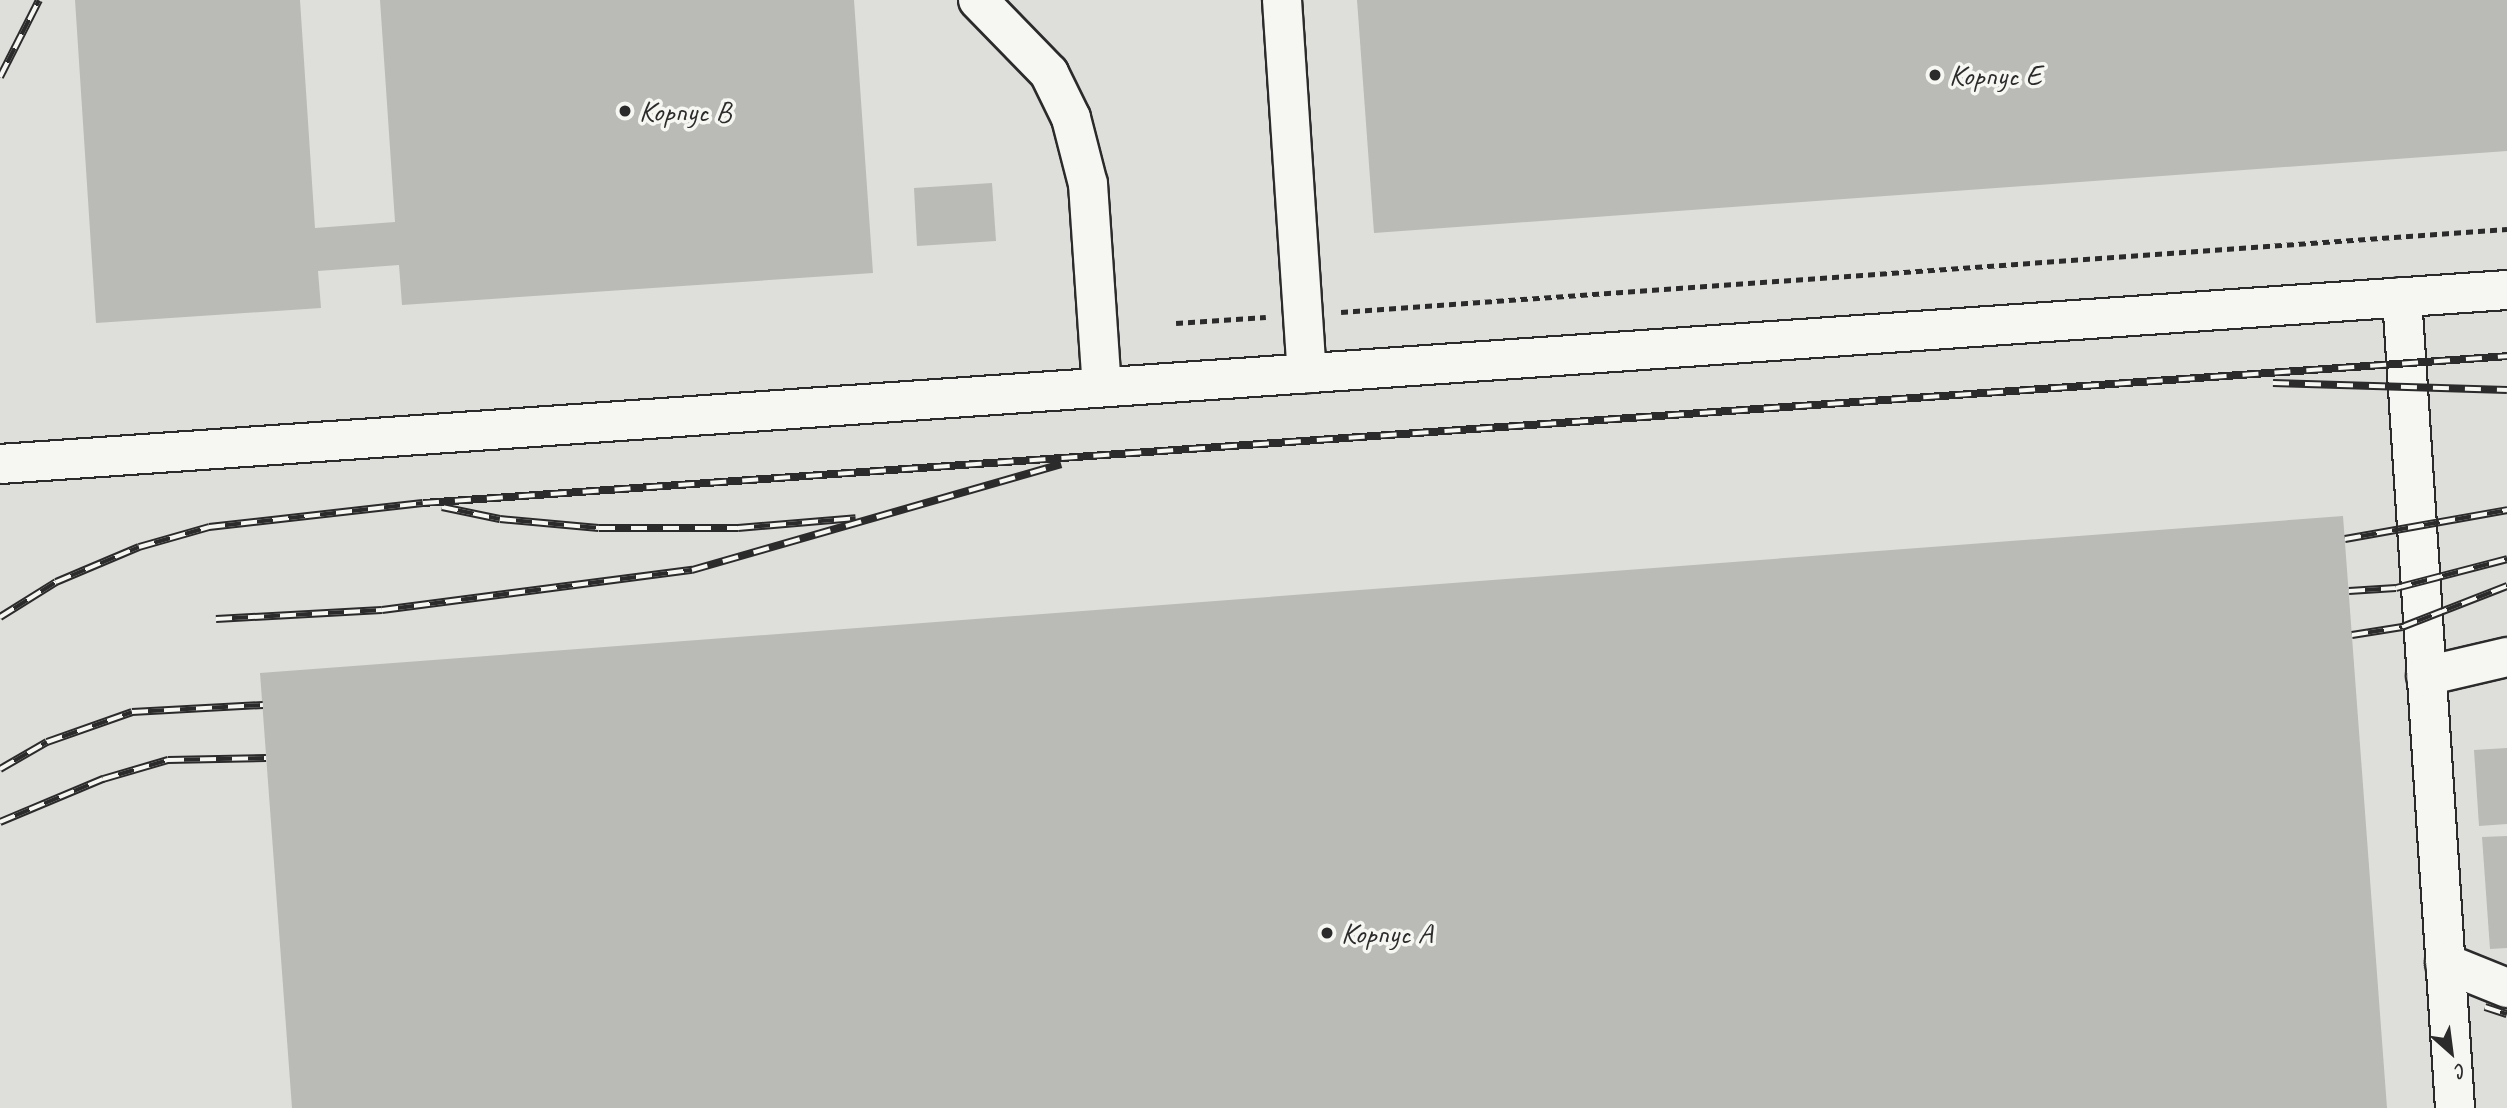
<!DOCTYPE html>
<html>
<head>
<meta charset="utf-8">
<style>
  body { margin:0 }
  #map { position:relative; width:2507px; height:1108px; overflow:hidden; background:#eeeeea; font-family:Caveat,sans-serif }
  div>[style] { position:absolute }
  [style*='--x'] { left:calc(var(--x)*1px); top:calc(var(--y)*1px); width:calc(var(--w)*1px); rotate:calc(var(--a)*1deg) }
  .built>* { inset:0; background:#dededb }
  .building>* { inset:0; background:#babab7 }
  .path>* { height:4.5px; margin-top:-2.25px; transform-origin:0; background:repeating-linear-gradient(90deg,#2b2b2b 0 7px,transparent 0 12px) }
  .roads { filter:drop-shadow(2px 0 #2b2b2b) drop-shadow(-2px 0 #2b2b2b) drop-shadow(0 2px #2b2b2b) drop-shadow(0 -2px #2b2b2b) }
  .minor>* { height:38px; margin:-19px; padding:0 19px; transform-origin:19px; border-radius:19px; background:#f6f6f2 }
  .rail>* { height:8px; margin-top:-4px; transform-origin:0; background:repeating-linear-gradient(90deg,#f6f6f2 0 16px,#2b2b2b 0 32px); box-sizing:border-box; border-block:2px solid #2b2b2b }
  .dots>* { width:19px; height:19px; translate:-50% -50%; box-sizing:border-box; border:4px solid #f6f6f2; border-radius:50% }
  span { translate:-50% -50%; white-space:nowrap; text-align:center; line-height:1.15; -webkit-text-stroke:7px #f6f6f2; paint-order:stroke }
  .poi-label { font-size:30px; color:#2b2b2b }
  .left { translate:0 -50%; text-align:left }
  .north { position:absolute; left:2416px; top:1017px; width:70px; height:70px; -webkit-text-stroke:5px #f6f6f2; paint-order:stroke; rotate:152deg; font-size:19px; font-weight:700; line-height:28px; text-align:center; color:#2b2b2b }
  .north::after { content:''; display:block; margin:auto; width:24px; height:32px; background:#2b2b2b; clip-path:polygon(50% 0,100% 100%,50% 72%,0 100%) }
</style>
</head>
<body>
<div id="map">
  <div class="built">
    <div style="clip-path:polygon(0 0,2507px 0,2507px 1108px,0 1108px)"></div>
  </div>
  <div class="building">
    <div style="clip-path:polygon(75px 0,300px 0,315px 228px,395px 222px,380px 0,854px 0,873px 273px,402px 305px,399px 265px,318px 271px,321px 308px,96px 323px)"></div>
    <div style="clip-path:polygon(1357px 0,2507px 0,2507px 151px,1374px 233px)"></div>
    <div style="clip-path:polygon(992px 183px,996px 241px,917px 246px,914px 188px)"></div>
    <div style="clip-path:polygon(2343px 516px,2387px 1108px,292px 1108px,260px 673px)"></div>
    <div style="clip-path:polygon(2507px 748px,2507px 824px,2479px 826px,2474px 750px)"></div>
    <div style="clip-path:polygon(2507px 836px,2507px 948px,2490px 949px,2482px 837px)"></div>
  </div>
  <div class="path">
    <div style="--x:1341;--y:312;--w:1169;--a:-4.07"></div>
    <div style="--x:1176;--y:323;--w:90;--a:-3.8"></div>
  </div>
  <div class="roads">
    <div class="minor">
      <div style="--x:978;--y:0;--w:102;--a:45.8"></div>
      <div style="--x:1049;--y:73;--w:50;--a:63.9"></div>
      <div style="--x:1071;--y:118;--w:68;--a:75.6"></div>
      <div style="--x:1088;--y:184;--w:203;--a:86.1"></div>
      <div style="--x:1282;--y:0;--w:374;--a:86.2"></div>
      <div style="--x:2402;--y:297;--w:813;--a:86.26"></div>
      <div style="--x:0;--y:464;--w:2513;--a:-3.97"></div>
      <div style="--x:2426;--y:676;--w:83;--a:-13.2"></div>
      <div style="--x:2445;--y:963;--w:67;--a:22"></div>
    </div>
  </div>
  <div class="rail">
    <div style="--x:0;--y:77;--w:86;--a:-63.1"></div>
    <div style="--x:2273;--y:383;--w:234;--a:1.7"></div>
    <div style="--x:442;--y:507;--w:59;--a:11.7"></div>
    <div style="--x:500;--y:519;--w:99;--a:5.2"></div>
    <div style="--x:599;--y:528;--w:139;--a:0"></div>
    <div style="--x:738;--y:528;--w:118;--a:-4.8"></div>
    <div style="--x:2345;--y:539;--w:165;--a:-10.1"></div>
    <div style="--x:2349;--y:591;--w:47;--a:-3.7"></div>
    <div style="--x:2396;--y:588;--w:115;--a:-14.6"></div>
    <div style="--x:0;--y:617;--w:66;--a:-32"></div>
    <div style="--x:56;--y:582;--w:90;--a:-22.9"></div>
    <div style="--x:139;--y:547;--w:73;--a:-15.9"></div>
    <div style="--x:209;--y:527;--w:215;--a:-6.4"></div>
    <div style="--x:423;--y:503;--w:2089;--a:-4.03"></div>
    <div style="--x:216;--y:619;--w:166;--a:-3.1"></div>
    <div style="--x:382;--y:610;--w:313;--a:-7.4"></div>
    <div style="--x:692;--y:570;--w:384;--a:-16"></div>
    <div style="--x:2352;--y:635;--w:51;--a:-9.1"></div>
    <div style="--x:2402;--y:627;--w:113;--a:-21.3"></div>
    <div style="--x:0;--y:769;--w:54;--a:-29.9"></div>
    <div style="--x:47;--y:742;--w:90;--a:-19.4"></div>
    <div style="--x:132;--y:712;--w:131;--a:-3.1"></div>
    <div style="--x:0;--y:822;--w:112;--a:-22.7"></div>
    <div style="--x:103;--y:779;--w:68;--a:-16.3"></div>
    <div style="--x:168;--y:760;--w:98;--a:-1.2"></div>
    <div style="--x:2485;--y:1007;--w:23;--a:18"></div>
  </div>
  <div class="dots">
    <div style="left:1935px;top:75px;background:#2b2b2b"></div>
    <div style="left:625px;top:111px;background:#2b2b2b"></div>
    <div style="left:1327px;top:933px;background:#2b2b2b"></div>
  </div>
  <div class="poi-label">
    <span class="left" style="left:1949px;top:75px">Корпус Е</span>
    <span class="left" style="left:639px;top:111px">Корпус В</span>
    <span class="left" style="left:1341px;top:933px">Корпус А</span>
  </div>
  <div class="north">С</div>
</div>
</body>
</html>
